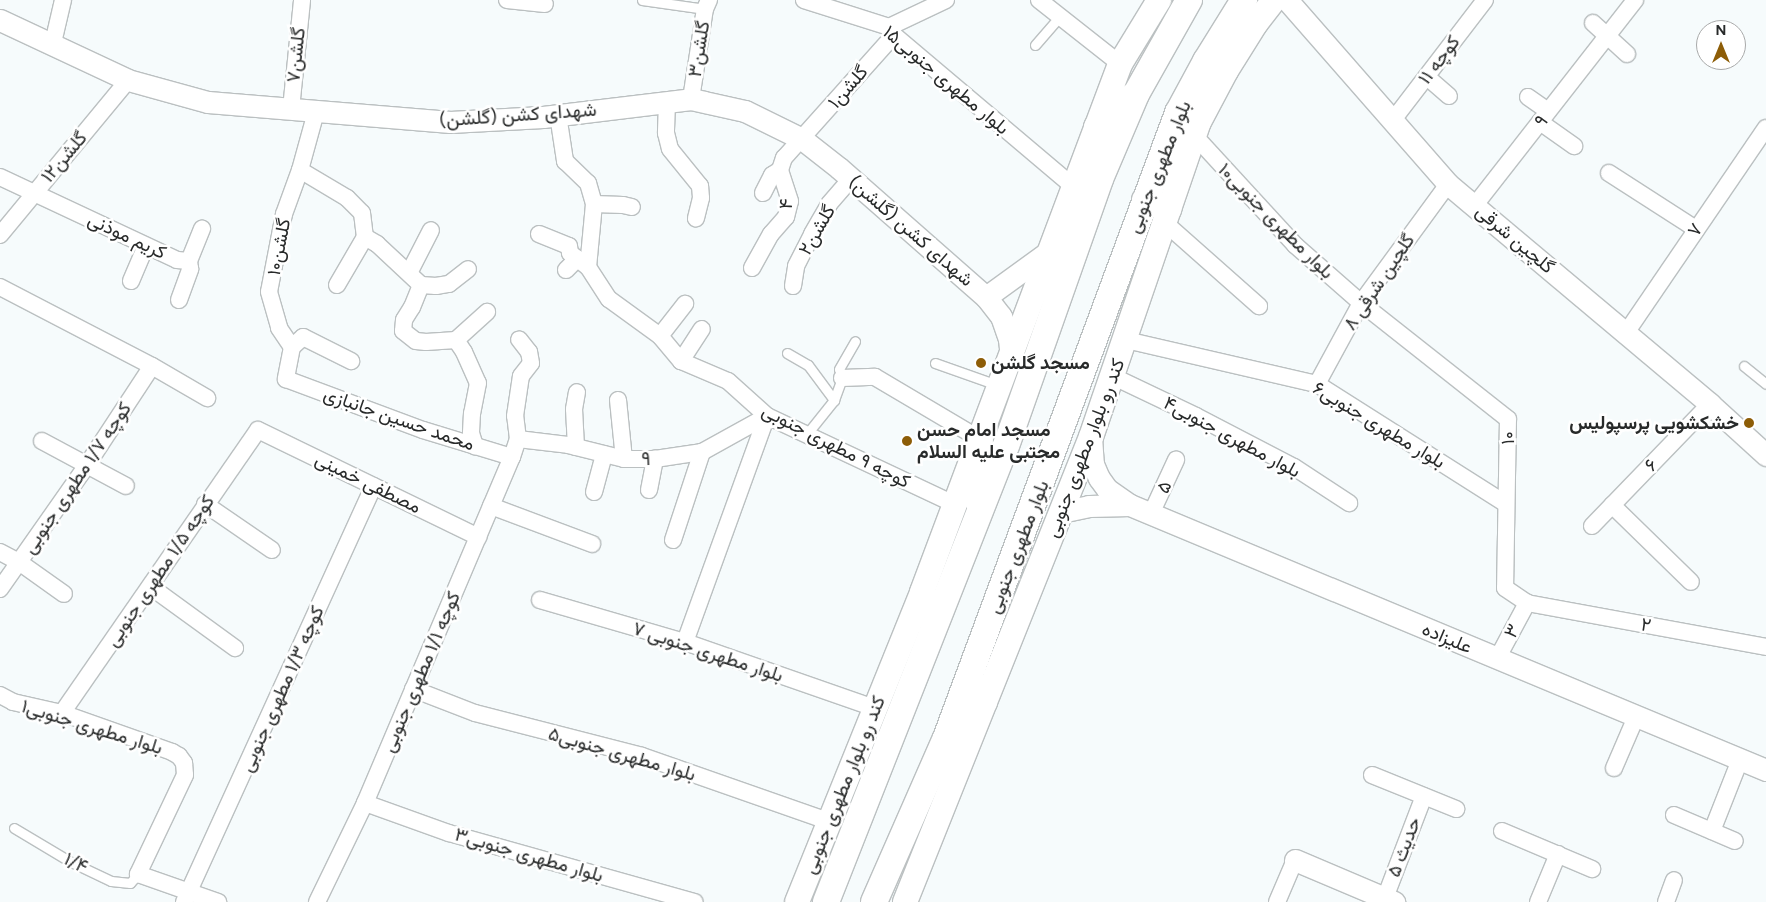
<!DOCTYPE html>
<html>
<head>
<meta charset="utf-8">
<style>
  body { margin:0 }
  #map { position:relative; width:1766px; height:902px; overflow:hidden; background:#f6fbfc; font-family:Figtree,Vazirmatn,sans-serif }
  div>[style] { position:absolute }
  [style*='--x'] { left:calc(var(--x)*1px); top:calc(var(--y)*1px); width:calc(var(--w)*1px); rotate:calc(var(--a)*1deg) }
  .roads { filter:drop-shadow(1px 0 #bbc0c1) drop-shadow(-1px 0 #bbc0c1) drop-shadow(0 1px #bbc0c1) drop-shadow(0 -1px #bbc0c1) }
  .service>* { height:9px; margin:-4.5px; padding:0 4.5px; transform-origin:4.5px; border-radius:4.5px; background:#fff }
  .minor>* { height:16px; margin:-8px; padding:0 8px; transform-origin:8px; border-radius:8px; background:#fff }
  .tertiary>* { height:21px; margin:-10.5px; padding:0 10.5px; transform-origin:10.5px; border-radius:10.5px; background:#fff }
  .secondary>* { height:24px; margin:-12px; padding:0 12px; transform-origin:12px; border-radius:12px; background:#fff }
  .primary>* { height:26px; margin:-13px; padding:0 13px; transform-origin:13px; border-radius:13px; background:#fff }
  .dots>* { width:14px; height:14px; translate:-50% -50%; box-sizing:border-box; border:2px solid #fff; border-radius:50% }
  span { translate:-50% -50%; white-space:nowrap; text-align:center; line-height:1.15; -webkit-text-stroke:5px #fff; paint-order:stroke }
  .street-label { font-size:19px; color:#282a2a }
  .poi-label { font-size:19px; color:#282a2a; font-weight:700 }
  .left { translate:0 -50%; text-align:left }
  .right { translate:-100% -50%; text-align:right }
  .north { position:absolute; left:1696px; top:20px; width:50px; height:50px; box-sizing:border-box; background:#fff; border:1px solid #a9aaaa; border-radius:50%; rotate:0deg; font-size:14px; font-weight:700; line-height:20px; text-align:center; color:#282a2a }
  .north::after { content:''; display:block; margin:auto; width:18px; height:22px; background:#8d5d07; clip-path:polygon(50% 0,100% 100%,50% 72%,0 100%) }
</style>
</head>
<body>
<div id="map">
  <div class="roads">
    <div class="service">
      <div style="--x:642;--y:0;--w:64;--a:8.1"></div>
      <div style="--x:1035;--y:45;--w:38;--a:-49"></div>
      <div style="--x:787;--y:353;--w:24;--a:30"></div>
      <div style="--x:808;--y:365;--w:44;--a:53.4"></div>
      <div style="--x:935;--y:363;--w:66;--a:19.5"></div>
      <div style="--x:1744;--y:366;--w:28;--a:39"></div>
      <div style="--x:806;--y:435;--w:45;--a:-51.3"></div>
      <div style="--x:834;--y:400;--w:23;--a:-70"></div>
      <div style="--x:842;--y:378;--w:9;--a:-108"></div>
      <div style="--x:839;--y:369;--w:32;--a:-60"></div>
      <div style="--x:14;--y:828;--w:66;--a:30.8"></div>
      <div style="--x:71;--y:862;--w:44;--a:25.4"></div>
      <div style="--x:111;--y:881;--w:19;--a:6"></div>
      <div style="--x:130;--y:883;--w:12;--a:-48"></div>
    </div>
    <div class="minor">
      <div style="--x:507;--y:0;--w:38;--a:6"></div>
      <div style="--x:804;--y:0;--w:89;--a:17.6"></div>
      <div style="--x:889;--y:27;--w:9;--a:58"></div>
      <div style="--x:894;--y:35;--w:236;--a:40.2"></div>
      <div style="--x:1039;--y:0;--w:103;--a:38.3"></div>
      <div style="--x:1593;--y:23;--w:46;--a:42.4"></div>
      <div style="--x:889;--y:27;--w:63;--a:-25.3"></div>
      <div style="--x:53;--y:43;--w:44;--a:-76.9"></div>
      <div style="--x:1427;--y:77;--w:29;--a:41"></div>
      <div style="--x:1528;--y:97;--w:24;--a:35"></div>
      <div style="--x:691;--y:99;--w:91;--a:-81.2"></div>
      <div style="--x:705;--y:9;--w:10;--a:-66"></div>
      <div style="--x:667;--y:102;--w:31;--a:92"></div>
      <div style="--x:666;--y:133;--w:16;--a:76"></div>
      <div style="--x:670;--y:149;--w:48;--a:51"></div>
      <div style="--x:700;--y:186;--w:12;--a:85"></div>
      <div style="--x:701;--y:198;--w:21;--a:104"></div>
      <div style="--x:291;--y:109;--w:110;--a:-84.2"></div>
      <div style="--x:316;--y:112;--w:60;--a:105.4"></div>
      <div style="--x:300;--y:170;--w:47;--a:110"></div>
      <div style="--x:284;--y:214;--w:79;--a:100.9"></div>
      <div style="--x:269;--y:292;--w:37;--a:74"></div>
      <div style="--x:279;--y:328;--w:23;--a:56"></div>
      <div style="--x:292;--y:347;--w:33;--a:101"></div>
      <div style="--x:286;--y:379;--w:146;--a:20.4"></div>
      <div style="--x:423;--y:430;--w:93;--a:16.9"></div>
      <div style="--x:558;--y:115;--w:47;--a:81.3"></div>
      <div style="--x:565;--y:161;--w:32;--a:44"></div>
      <div style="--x:588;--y:183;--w:22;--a:74"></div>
      <div style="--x:594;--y:204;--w:63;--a:95.4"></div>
      <div style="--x:1393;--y:120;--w:151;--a:-52.5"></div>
      <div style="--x:1540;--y:122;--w:42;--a:35.2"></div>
      <div style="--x:1194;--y:135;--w:149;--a:47.4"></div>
      <div style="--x:1295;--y:245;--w:88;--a:41.3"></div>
      <div style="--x:1361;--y:303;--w:187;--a:38.3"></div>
      <div style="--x:1508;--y:419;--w:169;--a:91"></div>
      <div style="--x:1505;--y:588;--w:27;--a:34"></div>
      <div style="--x:1527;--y:603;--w:243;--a:10.4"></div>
      <div style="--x:300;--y:170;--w:55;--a:30.8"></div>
      <div style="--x:347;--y:198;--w:21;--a:45"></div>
      <div style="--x:362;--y:213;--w:24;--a:83"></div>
      <div style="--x:365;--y:237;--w:14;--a:30"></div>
      <div style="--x:377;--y:244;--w:60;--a:43"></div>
      <div style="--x:421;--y:285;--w:24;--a:112"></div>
      <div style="--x:412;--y:307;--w:15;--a:122"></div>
      <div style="--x:404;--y:320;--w:11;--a:95"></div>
      <div style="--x:403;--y:331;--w:16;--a:38"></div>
      <div style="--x:416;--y:341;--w:10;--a:6"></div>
      <div style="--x:426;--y:342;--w:30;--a:-4"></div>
      <div style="--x:456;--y:340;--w:14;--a:56"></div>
      <div style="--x:464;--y:352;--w:34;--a:66"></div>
      <div style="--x:478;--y:383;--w:31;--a:101"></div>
      <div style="--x:472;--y:413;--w:20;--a:93"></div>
      <div style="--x:471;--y:433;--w:14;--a:73"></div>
      <div style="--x:1609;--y:173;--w:103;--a:32.8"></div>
      <div style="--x:0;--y:177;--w:195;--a:25.1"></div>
      <div style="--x:177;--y:260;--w:12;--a:5"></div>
      <div style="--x:189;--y:261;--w:35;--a:-68"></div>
      <div style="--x:763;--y:193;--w:20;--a:-63"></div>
      <div style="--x:772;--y:175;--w:9;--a:-32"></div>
      <div style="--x:594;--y:204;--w:29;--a:2"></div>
      <div style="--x:623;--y:205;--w:9;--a:13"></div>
      <div style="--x:1475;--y:205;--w:260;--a:-52"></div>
      <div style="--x:1164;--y:222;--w:127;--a:41.5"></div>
      <div style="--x:539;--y:234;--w:32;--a:22"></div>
      <div style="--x:569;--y:246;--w:7;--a:82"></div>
      <div style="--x:570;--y:253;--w:23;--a:38"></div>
      <div style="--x:588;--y:267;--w:38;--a:57"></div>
      <div style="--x:609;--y:299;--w:63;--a:36"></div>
      <div style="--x:660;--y:336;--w:33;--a:50"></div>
      <div style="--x:681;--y:361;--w:51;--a:23.1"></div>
      <div style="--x:728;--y:381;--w:52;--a:41.9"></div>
      <div style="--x:767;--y:416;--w:207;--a:25.2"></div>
      <div style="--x:0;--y:235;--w:201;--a:-50.4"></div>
      <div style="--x:752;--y:268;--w:39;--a:-61"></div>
      <div style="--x:771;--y:234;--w:23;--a:-49"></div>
      <div style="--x:786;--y:217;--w:16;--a:-76"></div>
      <div style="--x:790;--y:201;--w:33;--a:-108"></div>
      <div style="--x:780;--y:170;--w:13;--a:-72"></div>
      <div style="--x:784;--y:158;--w:165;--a:-48.2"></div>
      <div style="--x:566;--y:270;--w:16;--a:-45"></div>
      <div style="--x:409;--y:273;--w:48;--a:-62.9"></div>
      <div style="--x:131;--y:281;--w:38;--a:-67"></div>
      <div style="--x:337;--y:285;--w:56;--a:-59.7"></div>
      <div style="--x:421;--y:285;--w:15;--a:4"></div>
      <div style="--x:436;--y:286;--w:13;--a:-9"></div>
      <div style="--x:449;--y:284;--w:24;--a:-38"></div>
      <div style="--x:793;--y:286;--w:20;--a:-81"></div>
      <div style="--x:796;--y:266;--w:36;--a:-63"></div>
      <div style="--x:812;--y:234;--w:34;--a:-60"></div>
      <div style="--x:829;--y:204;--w:33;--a:-49"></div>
      <div style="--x:0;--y:287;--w:171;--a:27.5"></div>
      <div style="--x:152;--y:366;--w:64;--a:30.2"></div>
      <div style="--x:179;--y:300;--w:33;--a:-70"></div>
      <div style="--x:190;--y:269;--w:8;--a:-97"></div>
      <div style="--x:1626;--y:333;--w:248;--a:-55.7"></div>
      <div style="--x:660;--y:336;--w:41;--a:-52"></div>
      <div style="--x:456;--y:340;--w:42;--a:-42.1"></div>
      <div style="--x:1126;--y:340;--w:196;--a:13"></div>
      <div style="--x:1317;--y:384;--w:224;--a:32.4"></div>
      <div style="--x:292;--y:347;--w:15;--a:-42"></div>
      <div style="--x:303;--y:337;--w:54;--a:26.6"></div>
      <div style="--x:681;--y:361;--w:38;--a:-57"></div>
      <div style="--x:1112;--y:376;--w:93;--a:25.5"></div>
      <div style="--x:1196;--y:416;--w:110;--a:27.5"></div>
      <div style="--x:1294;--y:467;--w:66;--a:33.2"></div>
      <div style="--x:842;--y:378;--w:33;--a:-2"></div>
      <div style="--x:875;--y:377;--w:122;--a:30.6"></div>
      <div style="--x:1317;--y:384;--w:92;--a:-61.5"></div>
      <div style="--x:1361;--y:303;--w:147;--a:-53.8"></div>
      <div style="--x:618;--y:400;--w:59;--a:84.2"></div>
      <div style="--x:518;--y:439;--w:50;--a:6.8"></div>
      <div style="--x:568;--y:445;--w:58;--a:14"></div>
      <div style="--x:624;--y:459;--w:31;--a:0"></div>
      <div style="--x:655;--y:459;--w:48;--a:-8.5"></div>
      <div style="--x:702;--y:452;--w:74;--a:-29"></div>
      <div style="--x:42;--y:441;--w:95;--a:28.2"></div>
      <div style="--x:576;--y:447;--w:38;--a:-93"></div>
      <div style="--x:574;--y:409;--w:17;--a:-80"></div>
      <div style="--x:649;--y:490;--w:32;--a:-79"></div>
      <div style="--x:594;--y:492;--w:39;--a:-75"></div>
      <div style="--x:205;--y:504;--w:81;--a:34.5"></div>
      <div style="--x:1612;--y:505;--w:110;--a:44.3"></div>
      <div style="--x:491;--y:506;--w:108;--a:20.6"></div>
      <div style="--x:1151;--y:514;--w:60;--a:-65.2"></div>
      <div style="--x:1592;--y:526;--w:170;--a:-46"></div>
      <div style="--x:673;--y:540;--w:93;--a:-71.8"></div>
      <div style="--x:0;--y:552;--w:21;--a:28"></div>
      <div style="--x:19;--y:562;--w:55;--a:35.4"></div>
      <div style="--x:151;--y:587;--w:104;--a:36"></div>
      <div style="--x:0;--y:589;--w:151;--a:-54.9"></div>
      <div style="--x:87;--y:465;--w:118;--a:-56.7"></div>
      <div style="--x:540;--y:600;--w:151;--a:16.2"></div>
      <div style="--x:685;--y:642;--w:201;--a:19.2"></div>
      <div style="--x:685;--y:642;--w:240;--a:-70.1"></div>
      <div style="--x:1497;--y:659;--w:64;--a:-61.8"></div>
      <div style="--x:413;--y:689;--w:66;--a:21.2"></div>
      <div style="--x:475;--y:713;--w:172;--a:14.4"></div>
      <div style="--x:642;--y:756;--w:199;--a:19.3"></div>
      <div style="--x:0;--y:695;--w:15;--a:28"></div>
      <div style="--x:13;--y:702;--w:50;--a:12.7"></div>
      <div style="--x:62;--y:713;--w:117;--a:19.5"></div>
      <div style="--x:172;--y:752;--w:8;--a:30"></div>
      <div style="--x:179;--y:756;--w:9;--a:54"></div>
      <div style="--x:184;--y:763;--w:12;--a:85"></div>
      <div style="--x:185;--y:775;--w:110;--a:115.4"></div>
      <div style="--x:138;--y:874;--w:85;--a:19.3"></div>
      <div style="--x:62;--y:713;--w:344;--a:-55.3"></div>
      <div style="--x:258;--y:430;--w:245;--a:25.9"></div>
      <div style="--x:1614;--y:768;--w:56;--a:-66.7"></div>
      <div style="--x:1372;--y:775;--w:91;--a:22"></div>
      <div style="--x:365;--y:803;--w:89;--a:19.7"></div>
      <div style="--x:449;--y:833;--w:255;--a:15.7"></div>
      <div style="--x:1674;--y:815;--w:66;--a:23.1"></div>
      <div style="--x:1502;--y:831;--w:98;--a:22.9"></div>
      <div style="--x:1712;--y:831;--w:76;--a:-68.5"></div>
      <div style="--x:1385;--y:898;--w:109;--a:-69.1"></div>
      <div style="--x:184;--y:902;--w:457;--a:-65.5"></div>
      <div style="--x:317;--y:902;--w:110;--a:-64.1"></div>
      <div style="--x:365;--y:803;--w:376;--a:-67"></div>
      <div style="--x:512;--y:457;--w:19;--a:-72"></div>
      <div style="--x:518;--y:439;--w:23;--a:-97"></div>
      <div style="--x:515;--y:416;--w:40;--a:-81.5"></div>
      <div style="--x:521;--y:376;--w:16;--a:-52"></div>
      <div style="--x:531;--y:363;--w:11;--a:-100"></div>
      <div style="--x:529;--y:352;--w:16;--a:-128"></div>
      <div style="--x:1277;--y:902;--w:46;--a:-66.8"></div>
      <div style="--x:1538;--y:902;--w:52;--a:-67.4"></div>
      <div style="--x:1666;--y:902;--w:23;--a:-70"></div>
    </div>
    <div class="tertiary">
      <div style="--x:1287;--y:0;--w:244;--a:48.8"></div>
      <div style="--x:1448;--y:184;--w:342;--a:40"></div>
      <div style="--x:1710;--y:404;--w:76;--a:42.3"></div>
      <div style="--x:0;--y:20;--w:141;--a:25.1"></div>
      <div style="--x:128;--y:80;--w:83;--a:15.4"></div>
      <div style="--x:208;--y:102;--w:243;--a:4.7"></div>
      <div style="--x:450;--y:122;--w:93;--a:-3.1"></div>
      <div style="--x:543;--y:117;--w:149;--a:-6.9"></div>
      <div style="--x:691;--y:99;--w:55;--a:12.5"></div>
      <div style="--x:745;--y:111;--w:64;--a:26.2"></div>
      <div style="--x:802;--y:139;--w:47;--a:38.1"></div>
      <div style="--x:839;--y:168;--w:196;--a:41.3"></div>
      <div style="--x:986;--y:297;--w:24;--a:52"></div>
      <div style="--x:1001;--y:316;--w:24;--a:71"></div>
      <div style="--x:1009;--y:339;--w:18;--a:84"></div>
      <div style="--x:986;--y:297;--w:80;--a:-35.9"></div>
      <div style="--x:1091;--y:437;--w:27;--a:86"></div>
      <div style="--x:1093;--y:464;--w:15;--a:67"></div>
      <div style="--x:1099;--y:478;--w:14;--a:54"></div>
      <div style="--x:1107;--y:489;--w:28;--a:35"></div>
      <div style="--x:1130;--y:505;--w:689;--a:22.62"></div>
      <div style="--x:1061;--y:512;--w:29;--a:-12"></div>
      <div style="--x:1089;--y:506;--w:41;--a:-1.4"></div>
      <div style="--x:1295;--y:860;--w:108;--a:23"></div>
    </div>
    <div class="secondary">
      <div style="--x:797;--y:902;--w:334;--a:-68"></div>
      <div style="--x:922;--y:592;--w:564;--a:-69.44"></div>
      <div style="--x:1120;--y:64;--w:75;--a:-58.6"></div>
      <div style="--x:905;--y:902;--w:501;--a:-68.2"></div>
      <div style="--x:1091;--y:437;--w:333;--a:-71.1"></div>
      <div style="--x:1199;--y:122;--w:58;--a:-62.1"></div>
      <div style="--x:1226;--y:71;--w:57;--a:-58"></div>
      <div style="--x:1256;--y:23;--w:29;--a:-52"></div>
    </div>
    <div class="primary">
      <div style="--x:1097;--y:127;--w:48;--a:-40.7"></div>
      <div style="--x:1145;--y:200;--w:25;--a:21"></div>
      <div style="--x:978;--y:501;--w:62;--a:-88.2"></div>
      <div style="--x:951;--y:734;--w:46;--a:-44.1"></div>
      <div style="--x:826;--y:902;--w:490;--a:-68.5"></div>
      <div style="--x:1006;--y:446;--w:283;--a:-70.6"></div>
      <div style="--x:1100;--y:179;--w:92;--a:-67"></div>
      <div style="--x:1136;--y:94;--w:108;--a:-60.6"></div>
      <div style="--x:874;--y:902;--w:179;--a:-66.3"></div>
      <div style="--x:946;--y:738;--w:667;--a:-69.64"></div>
      <div style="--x:1178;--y:113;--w:59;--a:-61.7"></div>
      <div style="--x:1206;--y:61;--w:72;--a:-58.1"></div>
    </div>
  </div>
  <div class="dots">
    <div style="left:981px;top:363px;background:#8d5d07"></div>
    <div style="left:1749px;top:423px;background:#8d5d07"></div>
    <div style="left:907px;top:441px;background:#8d5d07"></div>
  </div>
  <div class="street-label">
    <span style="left:699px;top:49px;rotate:-81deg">گلشن۳</span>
    <span style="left:296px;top:55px;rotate:-84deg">گلشن۷</span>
    <span style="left:1439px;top:60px;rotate:-53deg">کوچه ۱۱</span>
    <span style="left:946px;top:80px;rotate:40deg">بلوار مطهری جنوبی۱۵</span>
    <span style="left:848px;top:87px;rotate:-49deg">گلشن۱</span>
    <span style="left:518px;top:115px;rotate:-4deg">شهدای کشن (گلشن)</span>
    <span style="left:1541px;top:121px;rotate:-52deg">۹</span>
    <span style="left:64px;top:157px;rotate:-50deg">گلشن۱۲</span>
    <span style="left:1159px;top:167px;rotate:-68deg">بلوار مطهری جنوبی</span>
    <span style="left:786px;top:204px;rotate:-86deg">۴</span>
    <span style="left:1276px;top:221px;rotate:45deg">بلوار مطهری جنوبی۱۰</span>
    <span style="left:817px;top:230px;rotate:-60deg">گلشن۲</span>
    <span style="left:1695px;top:230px;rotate:-56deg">۷</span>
    <span style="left:911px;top:231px;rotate:41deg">شهدای کشن (گلشن)</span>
    <span style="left:127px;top:236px;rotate:25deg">کریم موذنی</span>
    <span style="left:1515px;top:239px;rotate:40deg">گلچین شرقی</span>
    <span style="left:279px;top:247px;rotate:-79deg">گلشن۱۰</span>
    <span style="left:1379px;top:282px;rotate:-56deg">۸ گلچین شرقی</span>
    <span style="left:399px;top:419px;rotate:19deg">محمد حسین جانبازی</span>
    <span style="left:1379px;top:425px;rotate:31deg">بلوار مطهری جنوبی۶</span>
    <span style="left:1232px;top:437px;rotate:28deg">بلوار مطهری جنوبی۴</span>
    <span style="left:1508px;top:438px;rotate:-89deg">۱۰</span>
    <span style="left:836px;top:446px;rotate:27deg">کوچه ۹ مطهری جنوبی</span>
    <span style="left:1085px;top:448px;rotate:-69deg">کند رو بلوار مطهری جنوبی</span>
    <span style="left:646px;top:459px;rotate:-1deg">۹</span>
    <span style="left:1651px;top:465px;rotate:-46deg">۶</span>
    <span style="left:77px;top:478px;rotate:-56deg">کوچه ۱/۷ مطهری جنوبی</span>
    <span style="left:368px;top:483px;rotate:26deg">مصطفی خمینی</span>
    <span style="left:1164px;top:487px;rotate:-65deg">۵</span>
    <span style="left:1018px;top:547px;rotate:-69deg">بلوار مطهری جنوبی</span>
    <span style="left:160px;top:571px;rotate:-56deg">کوچه ۱/۵ مطهری جنوبی</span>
    <span style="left:1646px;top:625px;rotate:10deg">۲</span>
    <span style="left:1512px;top:631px;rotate:-62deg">۳</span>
    <span style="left:1447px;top:638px;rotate:23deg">علیزاده</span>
    <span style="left:708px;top:652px;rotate:18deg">۷ بلوار مطهری جنوبی</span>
    <span style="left:421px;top:672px;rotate:-67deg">کوچه ۱/۱ مطهری جنوبی</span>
    <span style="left:282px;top:689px;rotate:-66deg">کوچه ۱/۳ مطهری جنوبی</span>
    <span style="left:92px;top:727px;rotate:17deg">۱بلوار مطهری جنوبی</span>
    <span style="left:622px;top:754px;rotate:16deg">۵بلوار مطهری جنوبی</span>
    <span style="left:844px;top:785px;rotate:-68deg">کند رو بلوار مطهری جنوبی</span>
    <span style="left:1404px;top:847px;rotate:-69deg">حدیث ۵</span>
    <span style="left:529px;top:855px;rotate:16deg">بلوار مطهری جنوبی۳</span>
    <span style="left:76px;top:863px;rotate:27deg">۱/۴</span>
  </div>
  <div class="poi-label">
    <span class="left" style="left:991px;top:363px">مسجد گلشن</span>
    <span class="right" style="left:1739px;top:423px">خشکشویی پرسپولیس</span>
    <span class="left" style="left:917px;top:441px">مسجد امام حسن<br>مجتبی علیه السلام</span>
  </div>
  <div class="north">N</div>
</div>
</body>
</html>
